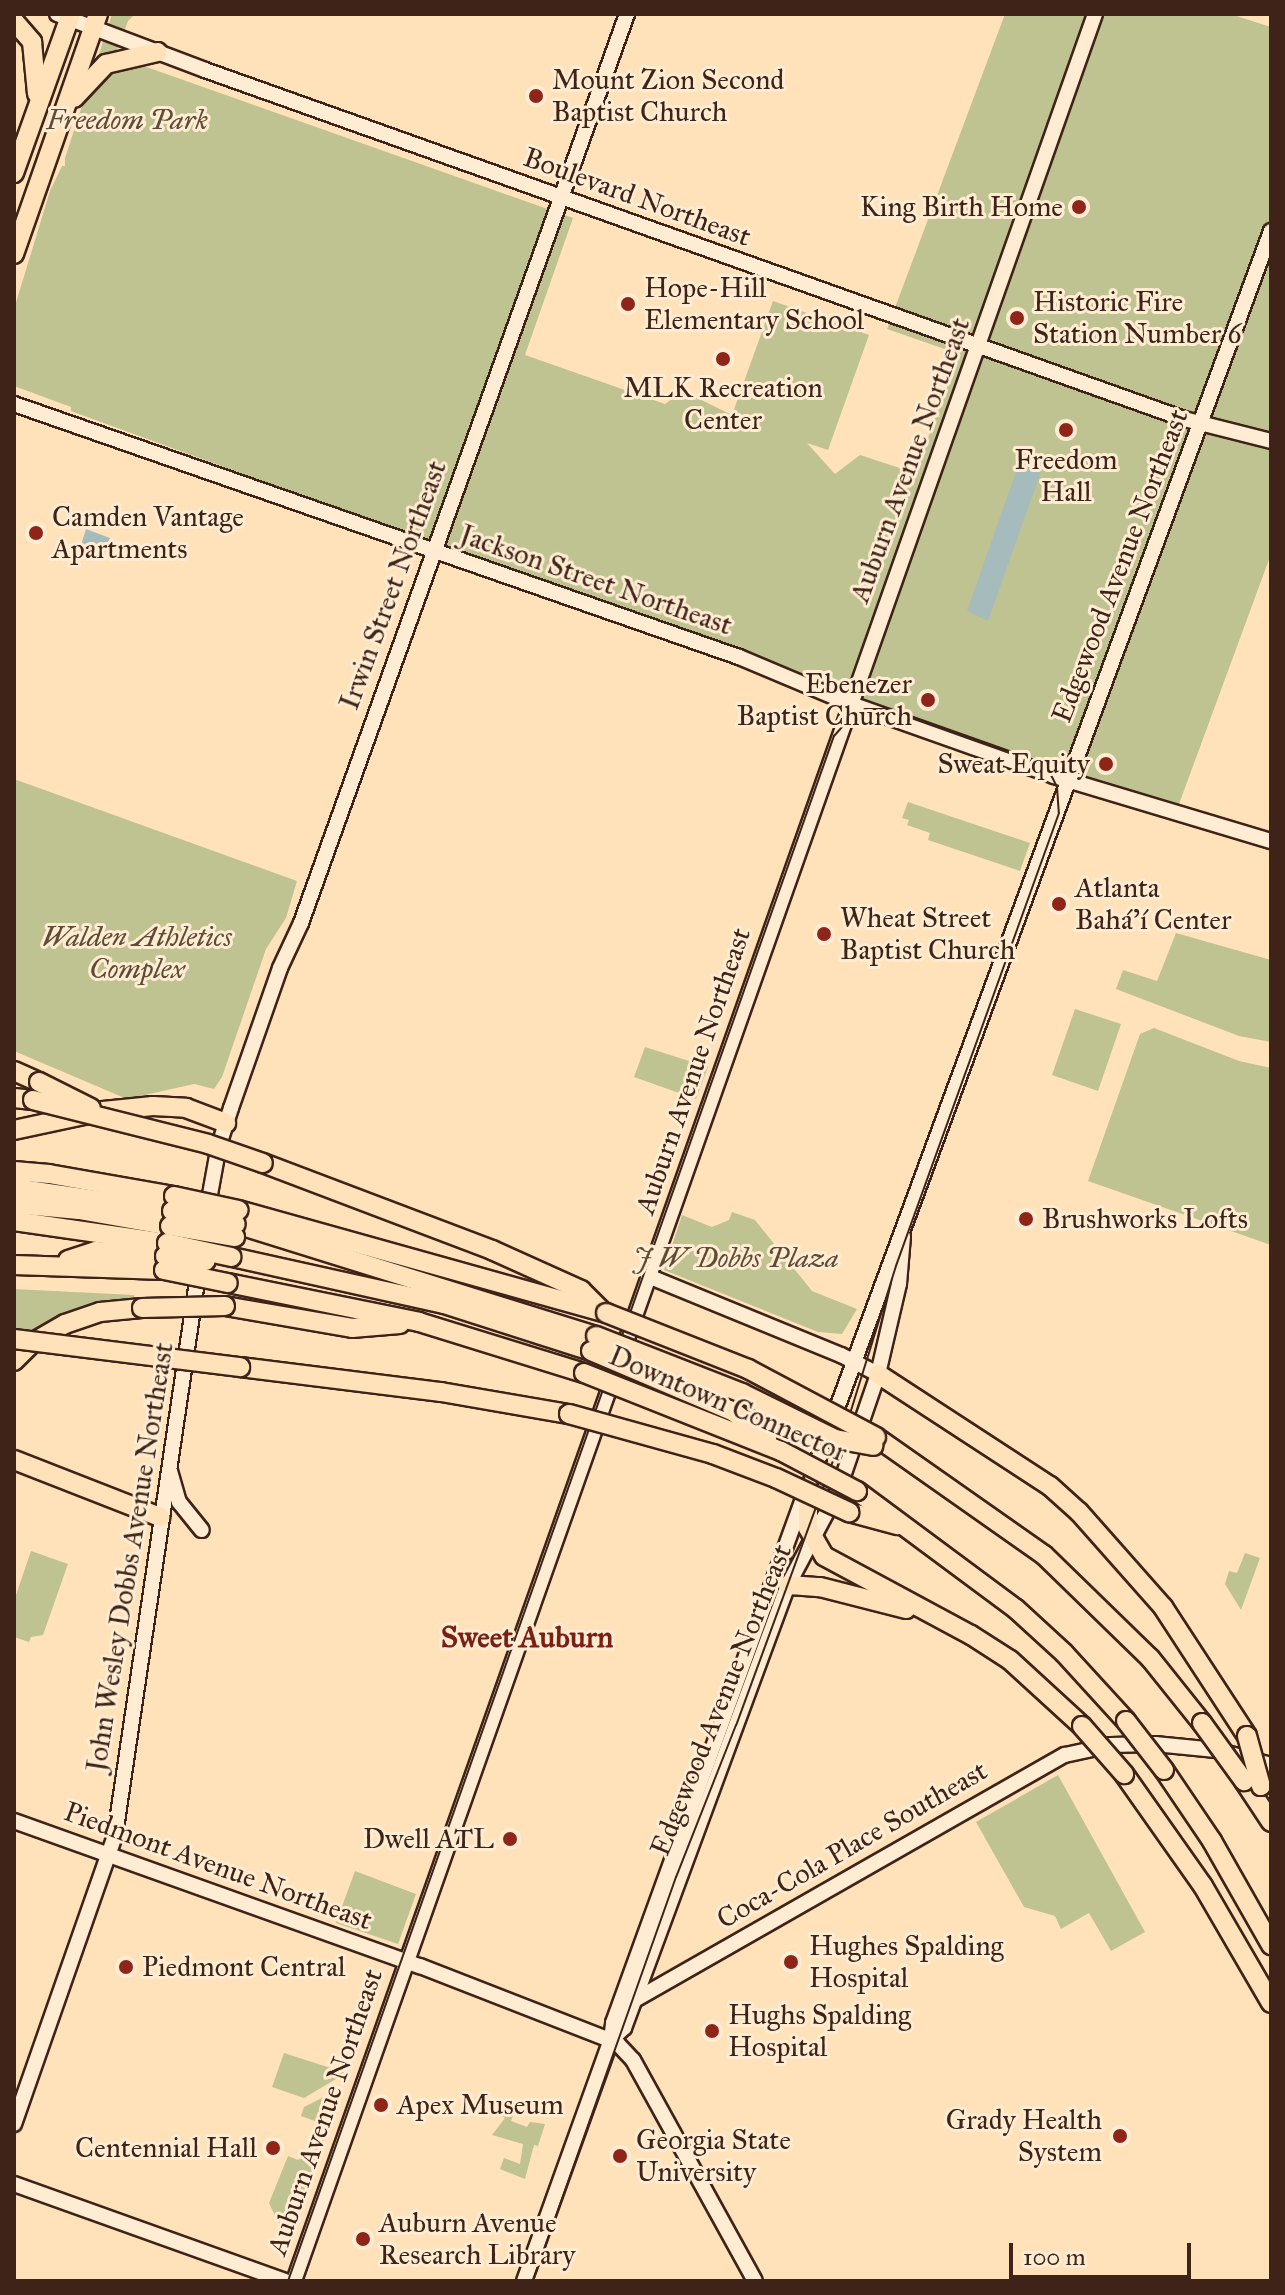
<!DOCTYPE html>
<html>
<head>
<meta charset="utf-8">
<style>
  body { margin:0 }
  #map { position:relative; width:1285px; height:2295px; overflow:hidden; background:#ffe2ba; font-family:"IM FELL Great Primer",serif }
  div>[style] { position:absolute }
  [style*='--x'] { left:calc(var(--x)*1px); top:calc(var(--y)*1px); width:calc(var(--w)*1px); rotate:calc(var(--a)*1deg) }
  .green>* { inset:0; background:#bfc391 }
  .water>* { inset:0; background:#a6bbbb }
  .roads { filter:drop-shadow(2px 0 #3f2318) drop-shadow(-2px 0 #3f2318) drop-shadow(0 2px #3f2318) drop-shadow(0 -2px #3f2318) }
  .secondary>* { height:14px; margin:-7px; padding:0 7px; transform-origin:7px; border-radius:7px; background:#ffecd2 }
  .highway>* { height:18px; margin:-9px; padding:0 9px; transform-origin:9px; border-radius:9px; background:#ffe2ba }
  .tram>* { height:2px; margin:-1px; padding:0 1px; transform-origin:1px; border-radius:1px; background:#3f2318 }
  .bridges { filter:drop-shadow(2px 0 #3f2318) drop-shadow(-2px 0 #3f2318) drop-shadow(0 2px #3f2318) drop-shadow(0 -2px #3f2318) }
  .highway-bridge>* { height:18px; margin:-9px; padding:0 9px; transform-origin:9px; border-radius:9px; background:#ffe2ba }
  .dots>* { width:22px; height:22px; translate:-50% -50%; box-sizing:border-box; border:4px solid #ffecd2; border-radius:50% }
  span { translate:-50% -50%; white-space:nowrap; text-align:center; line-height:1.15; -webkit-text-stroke:6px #ffecd2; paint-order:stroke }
  .poi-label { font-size:28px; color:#3f2318 }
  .left { translate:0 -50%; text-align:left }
  .right { translate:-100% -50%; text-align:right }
  .park-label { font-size:28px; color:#5f4b36; font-style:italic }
  .street-label { font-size:28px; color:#3f2318 }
  .neighbourhood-label { font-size:30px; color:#7a1f14; font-weight:700 }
  .frame { position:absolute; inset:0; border:16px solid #3f2318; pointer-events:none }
  .scale { position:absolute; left:1009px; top:2243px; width:182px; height:36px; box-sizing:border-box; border:4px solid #3f2318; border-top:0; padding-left:10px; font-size:24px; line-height:28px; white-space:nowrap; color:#3f2318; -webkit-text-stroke:6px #ffecd2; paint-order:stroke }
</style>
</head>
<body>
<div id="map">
  <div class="green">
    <div style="clip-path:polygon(112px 14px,135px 14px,128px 21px,116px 53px,124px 59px,573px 218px,525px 355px,665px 404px,683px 391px,732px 415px,773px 301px,869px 335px,828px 450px,807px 443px,835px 474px,860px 455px,915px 473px,959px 354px,887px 329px,1005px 14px,1230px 14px,1271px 27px,1271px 554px,1175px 815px,71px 411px,71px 407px,14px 386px,14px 309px,50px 191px,62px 166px,65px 166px,65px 158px)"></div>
    <div style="clip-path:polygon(14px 779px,297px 881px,286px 918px,266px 949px,222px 1077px,214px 1089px,194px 1084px,127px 1099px,14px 1051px)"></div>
    <div style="clip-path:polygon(908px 802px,1030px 843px,1020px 871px,928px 840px,930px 833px,907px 825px,909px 820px,902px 818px)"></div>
    <div style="clip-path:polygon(1176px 933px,1271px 960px,1271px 1042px,1239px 1036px,1116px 989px,1123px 970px,1157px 981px)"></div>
    <div style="clip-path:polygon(1075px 1009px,1121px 1024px,1098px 1091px,1052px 1075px)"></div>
    <div style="clip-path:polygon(1154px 1028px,1239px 1061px,1271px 1068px,1271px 1245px,1088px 1181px,1140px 1034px)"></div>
    <div style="clip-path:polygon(645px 1047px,708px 1067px,696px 1099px,634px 1077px)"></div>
    <div style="clip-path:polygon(732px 1212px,755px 1220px,812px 1291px,857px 1309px,842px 1334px,818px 1332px,664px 1270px,682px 1215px,712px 1227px,729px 1220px)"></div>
    <div style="clip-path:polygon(14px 1289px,134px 1295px,134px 1300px,14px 1351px)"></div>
    <div style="clip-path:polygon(31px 1551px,68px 1564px,43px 1635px,31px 1637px,29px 1642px,14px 1637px,14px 1601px)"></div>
    <div style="clip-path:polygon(1245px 1553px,1260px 1558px,1241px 1610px,1225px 1584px,1229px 1571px,1237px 1573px)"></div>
    <div style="clip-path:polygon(1058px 1775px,1145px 1932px,1111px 1951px,1089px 1913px,1061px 1929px,1055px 1916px,1024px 1907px,976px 1822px)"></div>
    <div style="clip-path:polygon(355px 1871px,416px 1894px,398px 1944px,336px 1923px)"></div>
    <div style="clip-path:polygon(284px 2053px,346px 2073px,304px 2098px,272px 2087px)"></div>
    <div style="clip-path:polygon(334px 2092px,338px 2101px,293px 2225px,282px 2230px,269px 2203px,288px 2156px,298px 2160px,313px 2152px,323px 2124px,301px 2116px,304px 2107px)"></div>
    <div style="clip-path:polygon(517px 2104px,511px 2121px,527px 2127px,530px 2122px,545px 2124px,538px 2146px,534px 2145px,525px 2179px,500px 2169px,504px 2158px,520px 2164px,523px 2144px,492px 2135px,505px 2118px,498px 2112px)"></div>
  </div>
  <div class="water">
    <div style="clip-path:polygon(1023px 452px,1045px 460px,988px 621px,967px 611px)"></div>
    <div style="clip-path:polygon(86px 529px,110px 538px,105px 553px,81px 545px)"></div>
  </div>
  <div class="roads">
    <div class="secondary">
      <div style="--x:57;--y:14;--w:158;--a:20.7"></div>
      <div style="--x:205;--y:70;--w:1039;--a:19.62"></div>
      <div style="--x:1184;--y:419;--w:90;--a:14.2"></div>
      <div style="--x:14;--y:404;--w:768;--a:19.24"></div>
      <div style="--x:739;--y:657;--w:121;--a:22.8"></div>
      <div style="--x:851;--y:704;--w:215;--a:19.5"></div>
      <div style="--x:1054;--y:776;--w:227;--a:16.7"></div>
      <div style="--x:207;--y:1211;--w:67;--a:-79.7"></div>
      <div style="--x:219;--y:1145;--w:39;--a:-72"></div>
      <div style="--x:231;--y:1108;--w:148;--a:-70.7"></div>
      <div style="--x:280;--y:968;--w:50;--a:-65"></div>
      <div style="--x:301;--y:923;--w:966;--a:-70.27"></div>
      <div style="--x:648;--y:1276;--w:209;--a:22.3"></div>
      <div style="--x:841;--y:1355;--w:42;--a:27.2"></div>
      <div style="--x:170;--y:1471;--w:32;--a:74"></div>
      <div style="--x:179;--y:1502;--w:36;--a:51"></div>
      <div style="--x:812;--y:1476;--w:1327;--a:-69.76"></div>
      <div style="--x:14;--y:1821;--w:431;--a:19.7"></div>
      <div style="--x:420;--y:1966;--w:212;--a:21.3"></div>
      <div style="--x:617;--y:2043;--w:23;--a:47"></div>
      <div style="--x:633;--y:2060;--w:252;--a:61.1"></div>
      <div style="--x:633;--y:2001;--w:497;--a:-29.7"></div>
      <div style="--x:1065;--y:1755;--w:47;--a:-12.3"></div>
      <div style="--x:1111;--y:1745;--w:44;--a:-1.3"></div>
      <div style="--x:1155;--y:1744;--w:61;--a:5.6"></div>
      <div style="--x:1216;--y:1750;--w:57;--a:15.3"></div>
      <div style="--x:611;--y:2040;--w:18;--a:-43"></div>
      <div style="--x:624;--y:2028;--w:472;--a:-69.7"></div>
      <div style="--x:788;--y:1585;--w:106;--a:-62"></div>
      <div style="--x:838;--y:1491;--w:124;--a:-71.1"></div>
      <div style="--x:878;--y:1374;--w:92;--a:-76.9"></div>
      <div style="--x:899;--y:1284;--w:48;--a:-85.2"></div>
      <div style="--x:14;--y:2124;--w:306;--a:-70.7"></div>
      <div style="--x:115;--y:1835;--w:573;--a:-81.57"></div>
      <div style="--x:14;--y:2184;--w:288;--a:19.7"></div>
      <div style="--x:294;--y:2281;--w:2404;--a:-70.54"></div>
      <div style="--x:524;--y:2281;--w:256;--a:-70.2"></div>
      <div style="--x:611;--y:2040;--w:17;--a:-83"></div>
      <div style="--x:613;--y:2023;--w:561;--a:-70.08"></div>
    </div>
    <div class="highway">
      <div style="--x:14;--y:21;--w:28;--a:49"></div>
      <div style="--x:32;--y:42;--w:52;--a:84.5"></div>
      <div style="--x:74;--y:98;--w:47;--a:-46.7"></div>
      <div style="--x:106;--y:64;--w:53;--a:-13"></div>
      <div style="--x:14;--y:173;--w:169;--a:-70.3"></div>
      <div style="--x:14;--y:254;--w:254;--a:-70.7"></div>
      <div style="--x:14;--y:1071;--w:27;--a:24"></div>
      <div style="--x:14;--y:1098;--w:19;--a:6"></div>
      <div style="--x:14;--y:1130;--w:91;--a:-12.1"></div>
      <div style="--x:103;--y:1111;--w:50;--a:-5.7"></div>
      <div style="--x:153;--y:1106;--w:33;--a:3"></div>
      <div style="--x:186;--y:1108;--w:43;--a:20.6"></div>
      <div style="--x:263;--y:1163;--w:245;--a:20.8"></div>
      <div style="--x:492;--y:1250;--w:98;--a:24.2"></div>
      <div style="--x:581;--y:1290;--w:27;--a:45"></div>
      <div style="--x:14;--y:1171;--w:35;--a:5"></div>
      <div style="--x:49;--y:1174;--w:127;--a:10"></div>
      <div style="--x:14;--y:1188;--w:160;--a:8.3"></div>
      <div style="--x:14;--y:1204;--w:65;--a:5.3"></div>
      <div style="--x:79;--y:1210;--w:92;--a:10"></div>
      <div style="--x:238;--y:1210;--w:382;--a:15.6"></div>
      <div style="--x:14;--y:1221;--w:155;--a:8.2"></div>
      <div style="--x:236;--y:1224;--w:377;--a:17.3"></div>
      <div style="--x:232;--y:1257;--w:217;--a:12.5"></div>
      <div style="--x:444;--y:1304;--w:154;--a:17.7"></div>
      <div style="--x:68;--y:1260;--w:29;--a:-18"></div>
      <div style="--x:96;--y:1251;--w:69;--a:4.1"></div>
      <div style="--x:14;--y:1265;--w:150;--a:1.9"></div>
      <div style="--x:228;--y:1283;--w:195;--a:11.5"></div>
      <div style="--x:419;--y:1322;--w:173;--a:17.2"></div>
      <div style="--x:225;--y:1306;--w:129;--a:9.8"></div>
      <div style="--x:352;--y:1328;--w:48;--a:-4.8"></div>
      <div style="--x:14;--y:1361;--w:25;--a:-45"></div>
      <div style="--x:32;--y:1343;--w:38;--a:-30"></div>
      <div style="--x:65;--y:1324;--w:37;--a:-19"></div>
      <div style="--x:100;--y:1312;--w:42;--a:-5.4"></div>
      <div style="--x:240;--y:1367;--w:203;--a:7.1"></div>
      <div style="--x:441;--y:1392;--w:130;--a:9.8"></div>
      <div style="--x:878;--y:1374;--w:205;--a:33.1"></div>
      <div style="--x:1050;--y:1486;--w:39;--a:42"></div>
      <div style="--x:1079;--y:1512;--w:127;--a:48.5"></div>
      <div style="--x:1163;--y:1607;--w:154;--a:56.9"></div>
      <div style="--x:876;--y:1437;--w:205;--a:35.1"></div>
      <div style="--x:1044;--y:1555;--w:148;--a:44.2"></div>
      <div style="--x:1150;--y:1658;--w:83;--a:51.3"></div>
      <div style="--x:14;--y:1460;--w:157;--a:21.3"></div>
      <div style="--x:808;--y:1487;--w:41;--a:90"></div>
      <div style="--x:808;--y:1528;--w:32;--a:60"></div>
      <div style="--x:824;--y:1556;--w:167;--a:28.3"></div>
      <div style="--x:971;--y:1635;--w:46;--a:32.7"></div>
      <div style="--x:1010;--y:1660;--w:98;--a:42.5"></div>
      <div style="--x:857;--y:1491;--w:198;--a:36.6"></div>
      <div style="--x:1016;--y:1609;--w:65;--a:42.5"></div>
      <div style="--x:1064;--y:1653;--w:92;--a:47.6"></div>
      <div style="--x:849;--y:1512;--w:50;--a:15.2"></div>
      <div style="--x:788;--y:1585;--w:32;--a:4"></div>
      <div style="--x:820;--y:1587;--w:89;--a:14.3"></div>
      <div style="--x:1164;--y:1770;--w:86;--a:55.9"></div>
      <div style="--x:1212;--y:1841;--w:120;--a:60.4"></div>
      <div style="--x:1124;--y:1774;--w:137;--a:54.8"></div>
      <div style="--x:1203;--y:1886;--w:135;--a:59.8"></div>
      <div style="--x:1244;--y:1781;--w:49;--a:56.6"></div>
    </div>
  </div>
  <div class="tram">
    <div style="--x:288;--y:2281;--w:1639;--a:-70.54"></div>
    <div style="--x:834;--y:736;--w:30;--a:-48"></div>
    <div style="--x:854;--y:714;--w:12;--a:-24"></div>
    <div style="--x:865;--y:709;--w:21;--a:0"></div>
    <div style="--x:886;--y:709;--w:158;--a:19.6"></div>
    <div style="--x:1035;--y:762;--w:21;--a:39"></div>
    <div style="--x:1051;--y:775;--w:13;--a:63"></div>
    <div style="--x:1057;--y:787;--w:26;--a:86"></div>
    <div style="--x:1059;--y:813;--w:481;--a:109.8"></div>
    <div style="--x:896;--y:1266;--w:158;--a:107.3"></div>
    <div style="--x:849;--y:1417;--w:328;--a:110.1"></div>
    <div style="--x:736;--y:1725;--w:163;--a:111.5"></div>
    <div style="--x:676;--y:1877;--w:429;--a:109.5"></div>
  </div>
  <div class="bridges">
    <div class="highway-bridge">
      <div style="--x:39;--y:1082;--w:58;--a:26.6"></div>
      <div style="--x:33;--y:1100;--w:180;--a:14.1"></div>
      <div style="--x:208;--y:1144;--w:58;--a:19.1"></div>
      <div style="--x:174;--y:1196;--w:66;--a:12.3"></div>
      <div style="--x:172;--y:1211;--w:65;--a:11.5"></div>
      <div style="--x:170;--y:1226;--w:66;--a:9.6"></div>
      <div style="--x:167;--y:1243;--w:66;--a:12.2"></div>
      <div style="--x:165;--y:1256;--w:41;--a:7"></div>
      <div style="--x:164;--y:1270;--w:65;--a:11.5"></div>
      <div style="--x:142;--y:1308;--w:83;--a:-1.4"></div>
      <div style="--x:606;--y:1313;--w:153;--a:21.5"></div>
      <div style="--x:748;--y:1369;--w:145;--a:28"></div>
      <div style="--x:596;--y:1336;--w:157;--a:21.3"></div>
      <div style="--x:742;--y:1393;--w:104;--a:26.3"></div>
      <div style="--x:835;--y:1439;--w:39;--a:10"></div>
      <div style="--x:14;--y:1339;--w:228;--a:7.1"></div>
      <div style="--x:591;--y:1351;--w:155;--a:23.1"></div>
      <div style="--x:734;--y:1412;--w:43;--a:39.3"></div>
      <div style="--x:584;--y:1373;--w:212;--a:21.6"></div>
      <div style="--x:781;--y:1451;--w:86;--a:27.8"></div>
      <div style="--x:569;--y:1414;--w:149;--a:15.5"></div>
      <div style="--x:713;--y:1454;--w:67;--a:20.9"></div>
      <div style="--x:776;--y:1478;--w:81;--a:25"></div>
      <div style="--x:1126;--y:1721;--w:62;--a:52.2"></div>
      <div style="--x:1202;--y:1723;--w:72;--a:54.1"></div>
      <div style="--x:1082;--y:1726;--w:64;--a:48.8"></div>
      <div style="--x:1247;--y:1736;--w:52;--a:74.4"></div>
    </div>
  </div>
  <div class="dots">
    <div style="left:536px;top:96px;background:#8f2418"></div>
    <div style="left:1079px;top:207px;background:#8f2418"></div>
    <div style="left:628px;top:304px;background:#8f2418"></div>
    <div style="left:1017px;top:318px;background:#8f2418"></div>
    <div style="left:723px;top:359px;background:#8f2418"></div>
    <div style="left:1066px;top:430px;background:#8f2418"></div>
    <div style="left:36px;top:533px;background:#8f2418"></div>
    <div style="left:928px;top:700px;background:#8f2418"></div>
    <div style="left:1106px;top:764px;background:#8f2418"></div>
    <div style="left:1059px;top:904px;background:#8f2418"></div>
    <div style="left:824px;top:934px;background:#8f2418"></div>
    <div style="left:1026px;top:1219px;background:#8f2418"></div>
    <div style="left:510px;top:1839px;background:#8f2418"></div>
    <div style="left:791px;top:1962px;background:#8f2418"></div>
    <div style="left:126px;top:1967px;background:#8f2418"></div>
    <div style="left:712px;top:2031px;background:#8f2418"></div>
    <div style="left:381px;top:2105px;background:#8f2418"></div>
    <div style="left:1120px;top:2136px;background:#8f2418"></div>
    <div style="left:273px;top:2148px;background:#8f2418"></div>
    <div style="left:620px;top:2156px;background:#8f2418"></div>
    <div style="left:363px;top:2239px;background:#8f2418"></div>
  </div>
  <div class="poi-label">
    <span class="left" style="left:552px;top:96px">Mount Zion Second<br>Baptist Church</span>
    <span class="right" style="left:1063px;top:207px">King Birth Home</span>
    <span class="left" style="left:644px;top:304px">Hope-Hill<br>Elementary School</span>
    <span class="left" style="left:1033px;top:318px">Historic Fire<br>Station Number 6</span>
    <span style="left:723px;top:404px">MLK Recreation<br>Center</span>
    <span style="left:1066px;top:476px">Freedom<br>Hall</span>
    <span class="left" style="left:52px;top:533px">Camden Vantage<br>Apartments</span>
    <span class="right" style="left:912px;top:700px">Ebenezer<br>Baptist Church</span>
    <span class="right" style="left:1090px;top:764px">Sweat Equity</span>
    <span class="left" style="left:1075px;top:904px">Atlanta<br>Bahá'í Center</span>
    <span class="left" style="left:840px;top:934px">Wheat Street<br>Baptist Church</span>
    <span class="left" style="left:1042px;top:1219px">Brushworks Lofts</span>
    <span class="right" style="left:494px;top:1839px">Dwell ATL</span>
    <span class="left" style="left:809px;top:1962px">Hughes Spalding<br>Hospital</span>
    <span class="left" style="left:142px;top:1967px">Piedmont Central</span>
    <span class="left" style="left:728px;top:2031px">Hughs Spalding<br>Hospital</span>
    <span class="left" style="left:397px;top:2105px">Apex Museum</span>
    <span class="right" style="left:1102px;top:2136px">Grady Health<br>System</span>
    <span class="left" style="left:636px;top:2156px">Georgia State<br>University</span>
    <span class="right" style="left:257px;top:2148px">Centennial Hall</span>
    <span class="left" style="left:379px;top:2239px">Auburn Avenue<br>Research Library</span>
  </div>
  <div class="park-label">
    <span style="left:127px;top:120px">Freedom Park</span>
    <span style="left:137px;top:953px">Walden Athletics<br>Complex</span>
    <span style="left:736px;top:1258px">J W Dobbs Plaza</span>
  </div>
  <div class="street-label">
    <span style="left:637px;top:197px;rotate:20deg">Boulevard Northeast</span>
    <span style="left:910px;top:460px;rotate:-70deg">Auburn Avenue Northeast</span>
    <span style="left:1120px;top:566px;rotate:-69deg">Edgewood Avenue Northeast</span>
    <span style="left:596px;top:580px;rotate:19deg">Jackson Street Northeast</span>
    <span style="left:393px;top:585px;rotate:-70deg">Irwin Street Northeast</span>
    <span style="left:693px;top:1071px;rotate:-71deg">Auburn Avenue Northeast</span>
    <span style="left:728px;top:1404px;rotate:23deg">Downtown Connector</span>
    <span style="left:130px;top:1557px;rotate:-81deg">John Wesley Dobbs Avenue Northeast</span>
    <span style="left:721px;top:1700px;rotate:-68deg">Edgewood Avenue Northeast</span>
    <span style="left:852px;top:1845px;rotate:-30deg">Coca-Cola Place Southeast</span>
    <span style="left:218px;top:1866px;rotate:20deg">Piedmont Avenue Northeast</span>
    <span style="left:325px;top:2112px;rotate:-71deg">Auburn Avenue Northeast</span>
  </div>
  <div class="neighbourhood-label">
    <span style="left:527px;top:1637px">Sweet Auburn</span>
  </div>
  <div class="frame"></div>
  <div class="scale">100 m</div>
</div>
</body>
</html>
